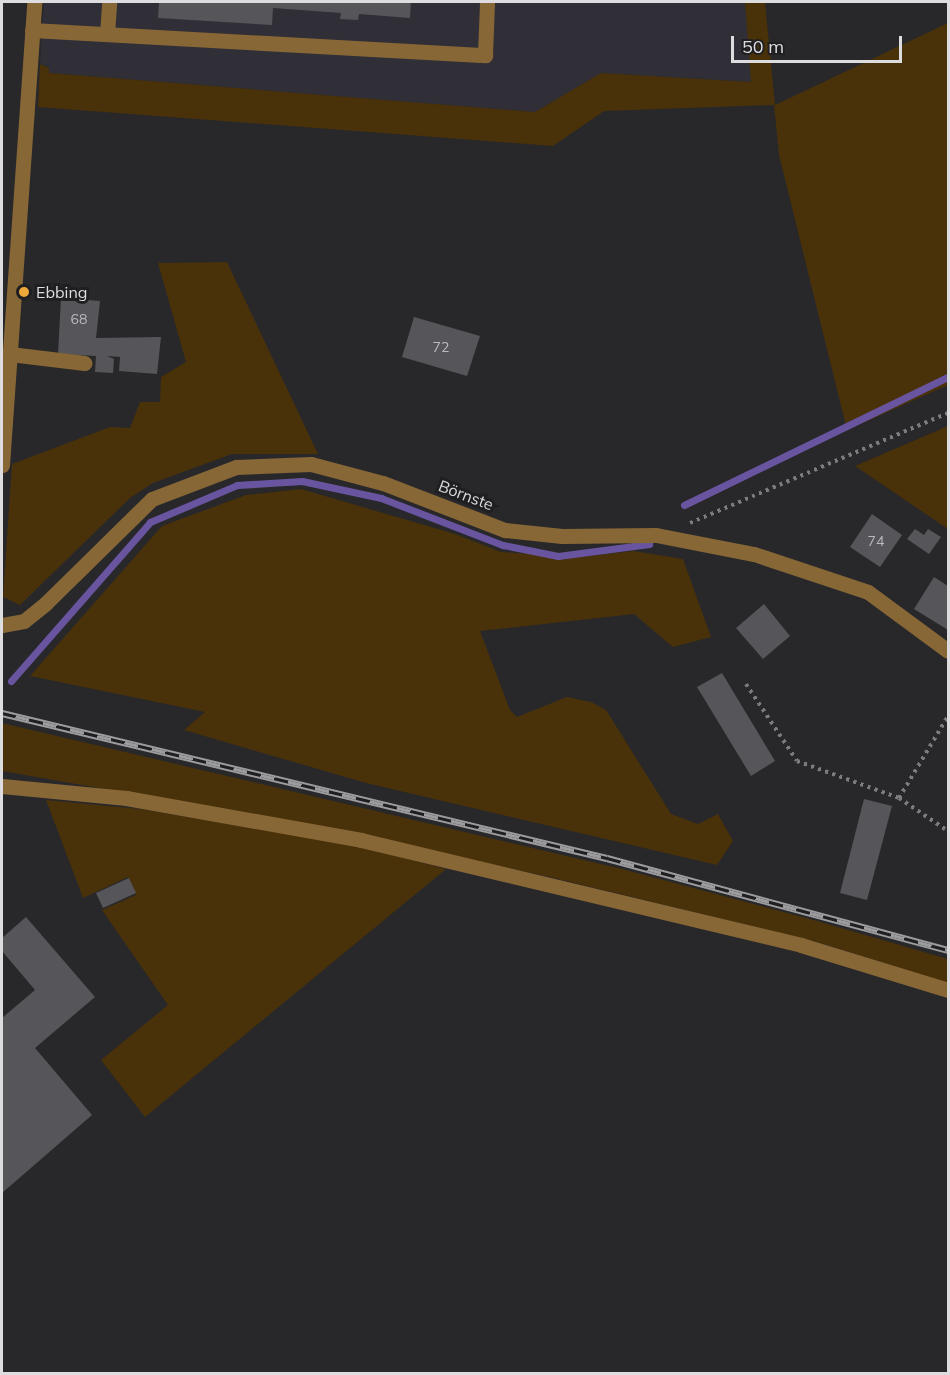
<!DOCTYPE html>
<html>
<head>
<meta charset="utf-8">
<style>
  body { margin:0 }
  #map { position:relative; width:950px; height:1375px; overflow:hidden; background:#28282b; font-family:Mulish,sans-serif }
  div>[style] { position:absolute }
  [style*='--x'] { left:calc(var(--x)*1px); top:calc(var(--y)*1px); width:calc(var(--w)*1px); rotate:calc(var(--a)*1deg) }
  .built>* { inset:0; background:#302e37 }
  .green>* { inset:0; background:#493109 }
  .stream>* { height:7px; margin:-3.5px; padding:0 3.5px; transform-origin:3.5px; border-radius:3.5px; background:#69559f }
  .building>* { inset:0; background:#565559 }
  .path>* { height:4px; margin-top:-2px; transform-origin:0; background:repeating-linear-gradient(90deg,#7c7b7e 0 3px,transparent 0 7.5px) }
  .minor>* { height:15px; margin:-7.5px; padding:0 7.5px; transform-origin:7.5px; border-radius:7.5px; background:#886736 }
  .rail>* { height:7px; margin-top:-3.5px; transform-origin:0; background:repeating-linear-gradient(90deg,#1f1e21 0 14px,#9c9b9e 0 28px); box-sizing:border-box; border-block:2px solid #9c9b9e }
  .dots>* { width:16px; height:16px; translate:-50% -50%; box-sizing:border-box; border:3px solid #1f1e21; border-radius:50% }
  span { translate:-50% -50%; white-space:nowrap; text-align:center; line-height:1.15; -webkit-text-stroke:6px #1f1e21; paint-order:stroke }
  .number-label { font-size:14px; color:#bbbabe }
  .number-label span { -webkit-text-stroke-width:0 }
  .poi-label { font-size:16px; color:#dddcdf }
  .left { translate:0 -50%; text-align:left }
  .street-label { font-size:16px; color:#dddcdf }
  .frame { position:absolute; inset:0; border:3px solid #dddcdf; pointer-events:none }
  .scale { position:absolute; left:731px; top:36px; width:171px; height:27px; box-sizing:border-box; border:3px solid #dddcdf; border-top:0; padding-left:8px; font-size:18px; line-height:21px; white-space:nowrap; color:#dddcdf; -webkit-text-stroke:4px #1f1e21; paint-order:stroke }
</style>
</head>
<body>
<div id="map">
  <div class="built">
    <div style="clip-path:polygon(44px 2px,745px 2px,752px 82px,601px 73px,535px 112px,49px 73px,49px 67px,40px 64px)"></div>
  </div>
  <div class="green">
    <div style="clip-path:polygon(745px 2px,765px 2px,775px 105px,948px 23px,948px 385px,847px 430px,779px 155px,774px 105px,604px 111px,553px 146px,38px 107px,40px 64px,49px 68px,49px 73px,535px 112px,601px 73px,751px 82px)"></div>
    <div style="clip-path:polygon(227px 262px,318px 454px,232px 454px,153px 483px,130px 498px,20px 605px,3px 597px,12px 464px,110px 427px,130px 428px,140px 402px,160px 402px,161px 377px,186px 362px,158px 263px)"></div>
    <div style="clip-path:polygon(948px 426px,948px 529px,855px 466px)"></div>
    <div style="clip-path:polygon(301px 489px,455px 534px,501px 552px,580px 557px,633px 551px,683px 559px,711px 637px,673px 647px,634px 614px,480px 631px,510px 710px,517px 717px,567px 697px,591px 702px,606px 710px,671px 814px,698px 824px,718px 814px,733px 841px,717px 865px,366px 783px,184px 730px,205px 712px,30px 676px,162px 526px,246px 495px)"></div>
    <div style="clip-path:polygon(2px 723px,622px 869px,817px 921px,948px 959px,948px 983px,814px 941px,554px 878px,327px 828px,2px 771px)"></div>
    <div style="clip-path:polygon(46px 800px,140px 809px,358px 846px,446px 869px,145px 1117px,101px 1060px,168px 1005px,102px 910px,136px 895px,128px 877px,83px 898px)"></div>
  </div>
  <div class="stream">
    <div style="--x:684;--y:505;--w:293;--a:-25.9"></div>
    <div style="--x:11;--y:681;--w:211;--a:-48.8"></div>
    <div style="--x:150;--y:522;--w:95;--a:-23"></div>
    <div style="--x:237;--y:485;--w:65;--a:-3.5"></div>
    <div style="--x:302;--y:481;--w:81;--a:12.1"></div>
    <div style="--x:381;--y:498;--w:131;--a:21.1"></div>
    <div style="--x:503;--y:545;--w:56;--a:11.3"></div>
    <div style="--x:558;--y:556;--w:92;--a:-7.5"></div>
  </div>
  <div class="building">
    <div style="clip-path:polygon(159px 2px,411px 2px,410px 18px,359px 14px,358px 20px,340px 19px,341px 13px,273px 8px,272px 25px,158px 18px)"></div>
    <div style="clip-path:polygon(61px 298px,100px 301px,96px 338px,161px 337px,157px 374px,119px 371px,120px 357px,107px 356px,114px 359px,113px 373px,95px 372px,96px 356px,58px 354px)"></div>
    <div style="clip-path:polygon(414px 317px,480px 336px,467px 376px,402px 357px)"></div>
    <div style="clip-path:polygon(872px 514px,902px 535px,880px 567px,850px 547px)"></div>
    <div style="clip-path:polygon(915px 529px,924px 535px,928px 529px,941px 537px,929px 554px,907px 539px)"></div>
    <div style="clip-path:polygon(934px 577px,948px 586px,948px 630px,914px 609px)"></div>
    <div style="clip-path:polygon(764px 604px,790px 636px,763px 659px,736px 628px)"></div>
    <div style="clip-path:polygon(722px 673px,775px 761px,751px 776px,697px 687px)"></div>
    <div style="clip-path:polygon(864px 799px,892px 806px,867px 900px,840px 893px)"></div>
    <div style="clip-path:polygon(129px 878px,136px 893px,103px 908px,96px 893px)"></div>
    <div style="clip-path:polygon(26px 917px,95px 997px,35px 1048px,92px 1115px,2px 1193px,2px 1018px,35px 990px,2px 951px,2px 938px)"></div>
  </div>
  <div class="path">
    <div style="--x:690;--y:523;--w:280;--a:-23.1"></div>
    <div style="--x:746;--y:684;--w:92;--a:56.5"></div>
    <div style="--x:797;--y:761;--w:109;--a:19.9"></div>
    <div style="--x:899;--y:798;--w:59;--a:34"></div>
    <div style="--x:899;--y:798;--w:96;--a:-59.1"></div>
  </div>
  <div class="minor">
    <div style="--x:32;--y:30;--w:454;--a:3.2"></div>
    <div style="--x:485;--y:55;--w:53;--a:-87.8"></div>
    <div style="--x:107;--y:34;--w:32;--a:-86"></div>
    <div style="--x:10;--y:354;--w:75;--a:6.9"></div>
    <div style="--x:2;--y:465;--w:464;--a:-86"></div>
    <div style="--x:2;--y:625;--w:22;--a:-10"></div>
    <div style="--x:24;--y:621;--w:28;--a:-39"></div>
    <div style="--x:46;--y:603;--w:148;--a:-44.5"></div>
    <div style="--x:152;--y:499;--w:90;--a:-20.9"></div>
    <div style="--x:236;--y:467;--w:75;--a:-2.3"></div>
    <div style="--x:311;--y:464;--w:74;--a:14.8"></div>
    <div style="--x:383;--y:483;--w:131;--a:21.1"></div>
    <div style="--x:505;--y:530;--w:57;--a:6"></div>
    <div style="--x:562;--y:536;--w:94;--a:-0.6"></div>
    <div style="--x:656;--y:535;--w:100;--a:11"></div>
    <div style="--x:754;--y:554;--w:120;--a:18.4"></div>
    <div style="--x:868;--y:592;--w:99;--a:36.4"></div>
    <div style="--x:2;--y:786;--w:125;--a:5.5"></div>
    <div style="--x:126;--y:798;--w:239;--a:10.1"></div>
    <div style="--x:361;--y:840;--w:452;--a:13.4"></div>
    <div style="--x:801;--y:945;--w:154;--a:17"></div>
  </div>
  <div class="rail">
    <div style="--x:2;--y:713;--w:622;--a:13.48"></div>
    <div style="--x:607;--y:858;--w:353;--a:15.1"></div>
  </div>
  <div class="dots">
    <div style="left:24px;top:292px;background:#eca93a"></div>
  </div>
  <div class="number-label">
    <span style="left:79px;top:319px">68</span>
    <span style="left:441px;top:347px">72</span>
    <span style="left:876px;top:541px">74</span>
  </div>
  <div class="poi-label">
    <span class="left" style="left:36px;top:292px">Ebbing</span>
  </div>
  <div class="street-label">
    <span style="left:466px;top:495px;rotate:21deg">Börnste</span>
  </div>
  <div class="frame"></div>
  <div class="scale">50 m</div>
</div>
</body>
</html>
